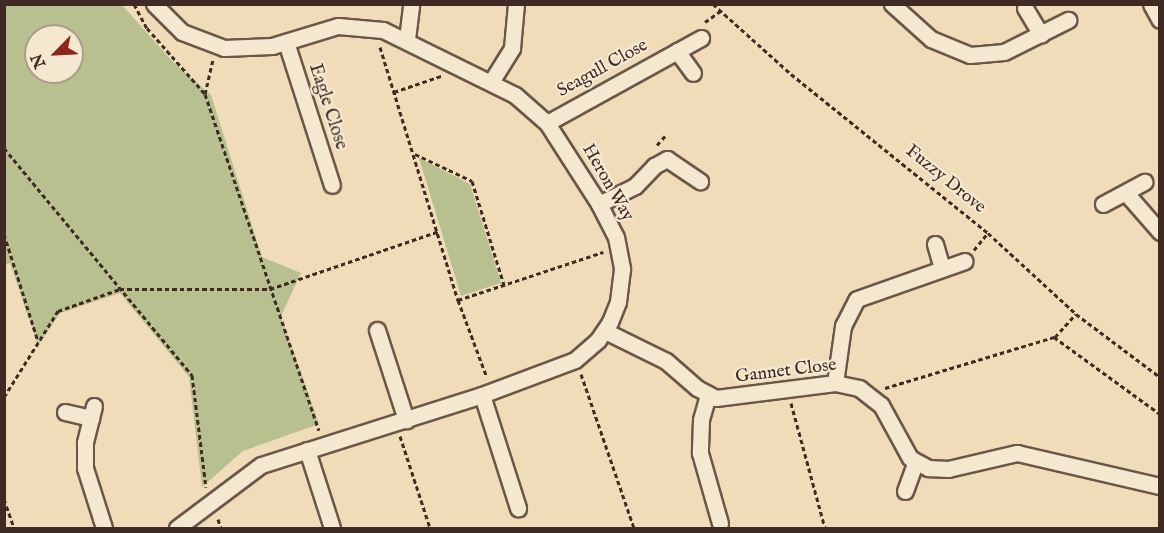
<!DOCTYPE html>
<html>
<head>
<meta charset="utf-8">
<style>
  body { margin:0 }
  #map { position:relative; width:1164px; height:533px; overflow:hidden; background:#f0dcb8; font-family:"IM FELL English",serif }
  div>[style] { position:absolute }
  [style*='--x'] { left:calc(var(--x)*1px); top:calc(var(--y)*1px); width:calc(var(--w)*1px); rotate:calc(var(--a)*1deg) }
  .green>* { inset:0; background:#b8c090 }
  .path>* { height:3px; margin-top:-1.5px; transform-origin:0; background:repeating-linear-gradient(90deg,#3f2b24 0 4.5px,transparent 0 7.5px) }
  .roads { filter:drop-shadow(2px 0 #6b5749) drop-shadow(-2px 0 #6b5749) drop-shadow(0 2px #6b5749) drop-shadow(0 -2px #6b5749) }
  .minor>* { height:15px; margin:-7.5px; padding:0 7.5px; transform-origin:7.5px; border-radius:7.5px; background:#f5e8d1 }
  span { translate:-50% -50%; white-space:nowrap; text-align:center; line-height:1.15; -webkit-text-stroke:4.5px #f5e8d1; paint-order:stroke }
  .street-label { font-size:18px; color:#3f2b24 }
  .frame { position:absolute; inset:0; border:6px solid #3f2b24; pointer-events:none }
  .north { position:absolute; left:24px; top:24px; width:60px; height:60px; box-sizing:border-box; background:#f5e8d1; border:2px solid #ac9c8c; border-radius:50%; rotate:246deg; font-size:16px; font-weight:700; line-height:24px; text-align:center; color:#3f2b24 }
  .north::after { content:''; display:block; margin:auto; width:21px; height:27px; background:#8f2418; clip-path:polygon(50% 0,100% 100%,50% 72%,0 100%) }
</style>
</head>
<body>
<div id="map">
  <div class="green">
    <div style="clip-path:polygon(evenodd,5px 4px,122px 5px,173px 62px,211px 95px,262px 257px,301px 273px,281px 316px,319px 424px,243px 451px,202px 487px,189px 377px,120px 293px,60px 313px,39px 344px,36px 340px,10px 263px,5px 264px,5px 4px,36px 36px,72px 36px,72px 72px,36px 72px,36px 36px)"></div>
    <div style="clip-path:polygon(419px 158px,470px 184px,501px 283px,461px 296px)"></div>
  </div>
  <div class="path">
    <div style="--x:134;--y:4;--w:27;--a:62"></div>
    <div style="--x:147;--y:28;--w:88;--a:48.7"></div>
    <div style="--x:205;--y:94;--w:355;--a:71.3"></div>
    <div style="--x:713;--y:4;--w:105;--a:41.9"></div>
    <div style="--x:791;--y:74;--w:253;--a:38.9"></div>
    <div style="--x:988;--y:233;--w:120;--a:42.6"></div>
    <div style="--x:1076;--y:314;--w:105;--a:36.9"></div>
    <div style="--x:705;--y:22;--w:19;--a:-35"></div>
    <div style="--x:380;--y:47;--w:265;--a:72.9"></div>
    <div style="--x:458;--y:300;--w:80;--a:69.5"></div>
    <div style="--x:394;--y:92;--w:50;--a:-18.8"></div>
    <div style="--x:205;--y:94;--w:35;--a:-77"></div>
    <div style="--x:657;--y:145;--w:13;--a:-48"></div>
    <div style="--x:4;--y:148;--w:295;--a:50.4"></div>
    <div style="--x:192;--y:375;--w:113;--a:82.9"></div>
    <div style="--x:415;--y:154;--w:63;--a:25.3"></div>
    <div style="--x:472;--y:181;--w:109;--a:72.9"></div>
    <div style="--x:4;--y:234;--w:112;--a:72.4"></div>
    <div style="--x:974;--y:250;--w:22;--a:-51"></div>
    <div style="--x:458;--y:300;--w:153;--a:-18.3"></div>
    <div style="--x:1055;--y:337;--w:31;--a:-48"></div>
    <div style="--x:581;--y:374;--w:163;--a:71"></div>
    <div style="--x:885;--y:388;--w:177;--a:-16.8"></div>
    <div style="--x:1054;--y:337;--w:131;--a:36"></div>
    <div style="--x:4;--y:397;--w:102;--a:-57.9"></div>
    <div style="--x:58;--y:311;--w:66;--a:-19.5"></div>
    <div style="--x:120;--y:289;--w:150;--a:0"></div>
    <div style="--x:270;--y:289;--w:179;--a:-18.9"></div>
    <div style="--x:791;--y:403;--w:130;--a:74.8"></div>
    <div style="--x:400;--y:436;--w:97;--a:71.9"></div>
    <div style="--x:4;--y:499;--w:31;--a:71"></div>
    <div style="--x:218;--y:519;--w:9;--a:72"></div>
  </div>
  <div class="roads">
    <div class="minor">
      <div style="--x:154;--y:4;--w:40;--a:45"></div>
      <div style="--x:182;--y:32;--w:45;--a:20.9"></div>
      <div style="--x:224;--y:48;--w:48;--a:-2.4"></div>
      <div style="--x:272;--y:46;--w:69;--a:-16.9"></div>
      <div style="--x:338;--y:26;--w:45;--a:5.1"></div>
      <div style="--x:383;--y:30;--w:147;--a:26.2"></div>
      <div style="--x:515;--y:95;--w:43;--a:41.2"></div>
      <div style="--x:547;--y:123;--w:96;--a:57.3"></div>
      <div style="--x:599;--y:204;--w:37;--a:63"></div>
      <div style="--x:616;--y:237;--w:33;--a:79"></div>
      <div style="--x:622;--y:269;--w:33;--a:97"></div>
      <div style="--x:618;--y:302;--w:22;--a:112"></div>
      <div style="--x:610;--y:322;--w:22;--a:124"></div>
      <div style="--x:598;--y:340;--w:30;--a:139"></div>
      <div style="--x:575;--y:360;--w:99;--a:159.4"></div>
      <div style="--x:482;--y:395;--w:232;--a:162.4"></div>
      <div style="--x:261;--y:465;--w:105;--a:143.1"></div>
      <div style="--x:892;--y:4;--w:52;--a:41.9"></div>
      <div style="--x:931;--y:39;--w:42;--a:22.3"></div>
      <div style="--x:970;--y:55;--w:34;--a:-5"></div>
      <div style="--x:1004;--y:52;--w:72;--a:-26.6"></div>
      <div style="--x:1151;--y:4;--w:18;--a:61"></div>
      <div style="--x:1025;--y:8;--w:31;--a:59"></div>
      <div style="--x:407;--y:39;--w:35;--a:-83"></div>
      <div style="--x:286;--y:42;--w:150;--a:72.2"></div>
      <div style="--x:677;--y:51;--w:27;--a:54"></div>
      <div style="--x:491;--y:82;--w:40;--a:-58"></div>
      <div style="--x:512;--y:48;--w:44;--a:-84.8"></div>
      <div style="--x:547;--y:123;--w:176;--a:-28.9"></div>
      <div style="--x:1126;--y:193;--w:52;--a:48.9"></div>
      <div style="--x:599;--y:204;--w:40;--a:-26.6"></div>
      <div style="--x:635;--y:186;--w:28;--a:-46"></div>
      <div style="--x:654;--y:166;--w:15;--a:-28"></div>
      <div style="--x:667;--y:159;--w:40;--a:34"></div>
      <div style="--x:1103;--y:204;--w:47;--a:-28.2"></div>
      <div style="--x:935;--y:244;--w:25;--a:74"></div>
      <div style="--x:377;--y:330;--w:95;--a:72.1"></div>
      <div style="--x:605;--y:331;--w:68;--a:26.2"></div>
      <div style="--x:666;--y:361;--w:41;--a:41.1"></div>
      <div style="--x:697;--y:388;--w:21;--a:28"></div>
      <div style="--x:716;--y:398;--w:120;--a:-7.2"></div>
      <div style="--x:835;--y:383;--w:25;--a:12"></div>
      <div style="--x:859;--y:388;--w:28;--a:38"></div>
      <div style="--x:881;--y:405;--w:60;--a:61.3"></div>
      <div style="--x:910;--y:458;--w:21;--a:29"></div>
      <div style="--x:928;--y:468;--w:20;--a:3"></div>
      <div style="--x:948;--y:469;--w:71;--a:-13.1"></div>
      <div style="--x:1017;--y:453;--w:147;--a:13"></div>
      <div style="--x:835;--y:383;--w:58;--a:-82"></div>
      <div style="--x:843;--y:326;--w:30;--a:-63"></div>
      <div style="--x:857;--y:299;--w:114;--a:-19.4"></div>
      <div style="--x:482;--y:395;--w:119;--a:72.3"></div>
      <div style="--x:708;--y:395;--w:26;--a:106"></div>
      <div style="--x:701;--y:420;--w:33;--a:92"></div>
      <div style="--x:700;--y:453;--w:73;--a:74.1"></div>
      <div style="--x:94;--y:406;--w:38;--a:104"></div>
      <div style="--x:85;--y:443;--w:25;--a:90"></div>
      <div style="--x:85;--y:468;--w:63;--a:72.4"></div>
      <div style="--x:65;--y:412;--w:27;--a:13"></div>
      <div style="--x:307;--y:450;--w:82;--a:72.2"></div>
      <div style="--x:905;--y:491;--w:30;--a:-70"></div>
    </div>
  </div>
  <div class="street-label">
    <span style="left:603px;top:69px;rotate:-29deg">Seagull Close</span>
    <span style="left:327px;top:107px;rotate:72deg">Eagle Close</span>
    <span style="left:945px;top:180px;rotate:39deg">Fuzzy Drove</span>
    <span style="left:607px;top:183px;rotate:60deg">Heron Way</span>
    <span style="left:786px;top:372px;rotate:-7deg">Gannet Close</span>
  </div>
  <div class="frame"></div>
  <div class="north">N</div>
</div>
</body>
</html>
